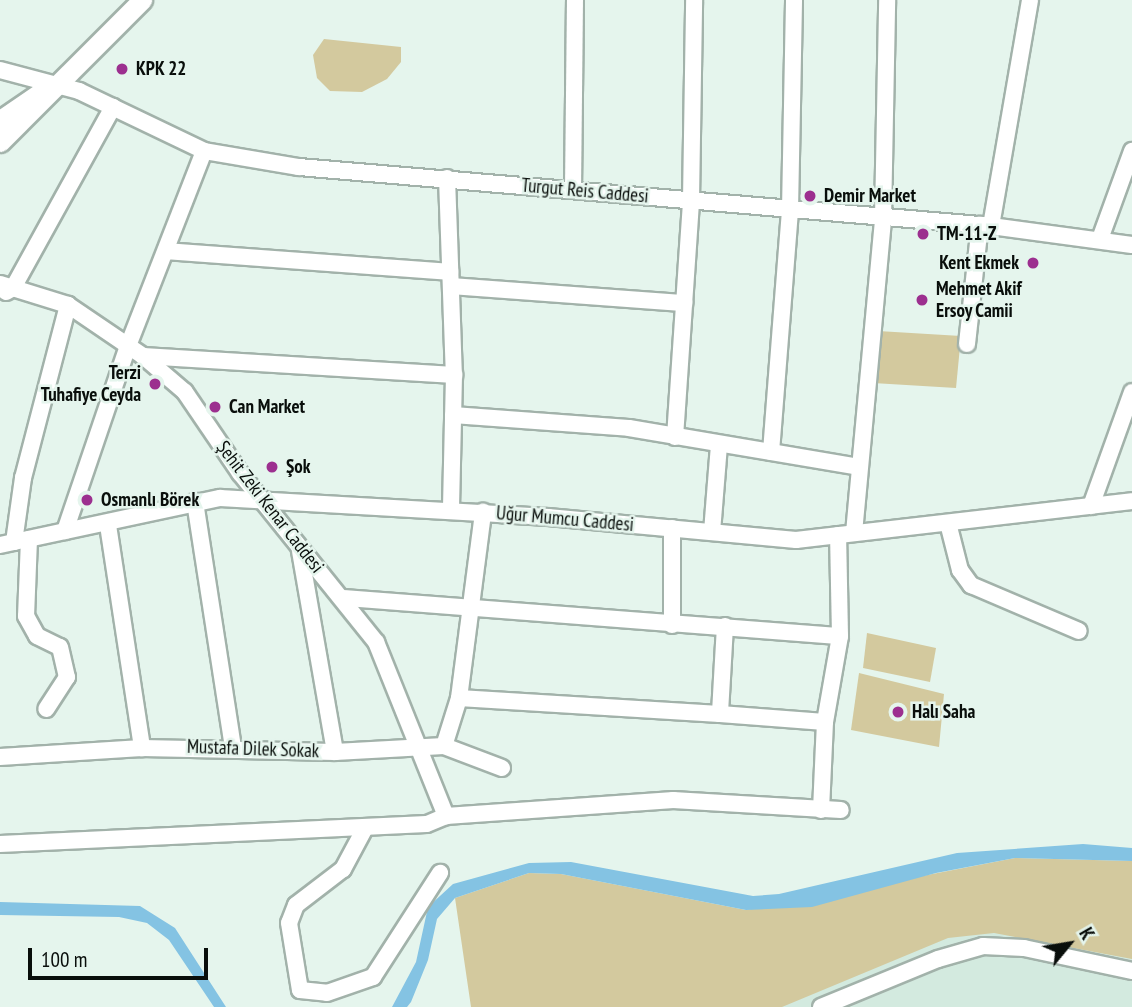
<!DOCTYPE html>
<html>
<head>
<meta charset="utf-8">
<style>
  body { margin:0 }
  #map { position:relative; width:1132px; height:1007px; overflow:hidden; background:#e5f5ed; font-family:"PT Sans Narrow",sans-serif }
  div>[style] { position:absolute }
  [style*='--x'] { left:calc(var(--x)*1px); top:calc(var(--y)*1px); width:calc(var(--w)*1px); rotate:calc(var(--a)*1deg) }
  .built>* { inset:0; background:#d3eadf }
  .green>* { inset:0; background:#d3c99e }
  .water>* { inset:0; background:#84c3e3 }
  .roads { filter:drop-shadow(2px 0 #a2b2aa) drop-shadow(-2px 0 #a2b2aa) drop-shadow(0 2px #a2b2aa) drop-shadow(0 -2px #a2b2aa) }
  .minor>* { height:16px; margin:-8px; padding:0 8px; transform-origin:8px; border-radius:8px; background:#fff }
  .major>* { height:19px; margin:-9.5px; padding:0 9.5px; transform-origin:9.5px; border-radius:9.5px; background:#fff }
  .dots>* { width:19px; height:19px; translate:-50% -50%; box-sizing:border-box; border:4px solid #e5f5ed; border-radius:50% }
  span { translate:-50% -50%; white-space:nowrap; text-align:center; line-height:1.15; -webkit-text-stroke:5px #e5f5ed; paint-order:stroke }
  .poi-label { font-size:19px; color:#090e0b; font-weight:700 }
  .left { translate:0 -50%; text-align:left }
  .right { translate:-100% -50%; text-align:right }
  .street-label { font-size:19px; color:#090e0b }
  .north { position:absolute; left:1034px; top:909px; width:70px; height:70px; -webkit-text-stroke:5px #e5f5ed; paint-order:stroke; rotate:60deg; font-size:19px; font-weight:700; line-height:28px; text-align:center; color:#090e0b }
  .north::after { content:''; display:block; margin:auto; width:24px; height:32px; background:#090e0b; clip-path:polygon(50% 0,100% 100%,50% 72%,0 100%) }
  .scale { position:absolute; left:28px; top:948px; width:180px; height:32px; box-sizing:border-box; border:4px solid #090e0b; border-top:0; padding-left:9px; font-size:21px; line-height:24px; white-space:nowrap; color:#090e0b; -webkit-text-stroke:5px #e5f5ed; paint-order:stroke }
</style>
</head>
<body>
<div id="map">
  <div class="built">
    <div style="clip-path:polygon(989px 900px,1132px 924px,1132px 1007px,673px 1007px)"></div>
  </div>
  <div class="green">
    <div style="clip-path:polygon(324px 39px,401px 47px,401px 62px,387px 79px,362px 92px,330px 91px,317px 78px,313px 55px)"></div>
    <div style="clip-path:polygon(878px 331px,961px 336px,956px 388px,873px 383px)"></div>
    <div style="clip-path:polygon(867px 633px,936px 648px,930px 682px,863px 668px)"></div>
    <div style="clip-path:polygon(859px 673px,944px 694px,939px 747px,851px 730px)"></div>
    <div style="clip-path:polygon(1015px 858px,1132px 861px,1132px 959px,994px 933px,948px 938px,782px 1007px,471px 1007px,455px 898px,529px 873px,561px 874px,746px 910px)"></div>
  </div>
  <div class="water">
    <div style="clip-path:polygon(1083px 844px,1132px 848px,1132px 861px,1015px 858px,936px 873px,812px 907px,746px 910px,561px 874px,529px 873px,455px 898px,437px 919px,428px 960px,411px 1002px,407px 1007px,392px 1007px,416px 962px,428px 907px,453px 884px,529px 863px,571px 862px,753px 896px,779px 894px,957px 853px)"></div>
    <div style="clip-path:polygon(0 902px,140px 906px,175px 928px,226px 1007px,214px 1007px,169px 940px,147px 923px,119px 917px,0 915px)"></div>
  </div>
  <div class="roads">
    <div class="minor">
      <div style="--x:0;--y:70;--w:82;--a:14.9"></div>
      <div style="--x:79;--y:91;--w:139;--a:25.6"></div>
      <div style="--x:204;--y:151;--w:96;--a:9.6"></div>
      <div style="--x:299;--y:167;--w:695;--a:4.87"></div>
      <div style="--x:991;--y:226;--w:142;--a:7.7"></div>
      <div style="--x:447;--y:178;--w:197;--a:88"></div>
      <div style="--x:454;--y:375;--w:135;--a:91.3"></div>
      <div style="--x:573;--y:190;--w:190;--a:-89.4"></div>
      <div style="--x:991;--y:226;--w:229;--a:-80.2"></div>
      <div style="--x:1100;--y:239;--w:94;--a:-70"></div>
      <div style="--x:166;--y:251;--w:285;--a:4.2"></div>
      <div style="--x:0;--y:284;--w:71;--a:17.2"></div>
      <div style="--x:68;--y:305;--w:91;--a:34.2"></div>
      <div style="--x:143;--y:356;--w:55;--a:40.6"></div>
      <div style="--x:185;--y:392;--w:98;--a:55.8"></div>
      <div style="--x:240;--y:473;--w:217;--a:51.2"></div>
      <div style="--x:376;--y:642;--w:188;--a:68.1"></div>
      <div style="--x:452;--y:286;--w:233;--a:4.2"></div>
      <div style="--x:6;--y:292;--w:8;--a:-30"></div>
      <div style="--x:13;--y:288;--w:207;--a:-61.1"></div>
      <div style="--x:967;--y:344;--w:120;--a:-83.8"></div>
      <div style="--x:143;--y:356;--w:312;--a:3.5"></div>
      <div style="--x:453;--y:415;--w:176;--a:4.2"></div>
      <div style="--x:629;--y:428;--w:233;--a:9.6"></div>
      <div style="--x:675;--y:437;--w:238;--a:-86.1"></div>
      <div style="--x:691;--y:200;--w:200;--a:-89.1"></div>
      <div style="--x:771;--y:452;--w:243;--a:-85.5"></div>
      <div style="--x:790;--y:210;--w:210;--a:-88.9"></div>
      <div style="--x:195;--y:502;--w:248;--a:81.2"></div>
      <div style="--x:1091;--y:506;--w:121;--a:-70.2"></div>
      <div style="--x:948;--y:523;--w:49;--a:75.7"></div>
      <div style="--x:960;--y:570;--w:19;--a:54"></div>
      <div style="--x:971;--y:585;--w:117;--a:23.1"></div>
      <div style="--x:108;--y:525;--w:226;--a:81.3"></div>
      <div style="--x:672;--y:528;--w:97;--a:90"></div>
      <div style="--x:65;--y:531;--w:195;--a:-71.2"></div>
      <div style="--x:128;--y:346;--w:209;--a:-68.7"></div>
      <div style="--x:712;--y:532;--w:87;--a:-85.4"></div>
      <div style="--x:854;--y:533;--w:316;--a:-84.7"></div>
      <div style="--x:883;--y:218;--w:218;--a:-88.9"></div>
      <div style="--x:29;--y:539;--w:77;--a:92.2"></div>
      <div style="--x:26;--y:616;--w:23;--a:61"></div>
      <div style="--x:37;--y:636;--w:25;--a:26"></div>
      <div style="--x:60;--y:647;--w:31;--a:77"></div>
      <div style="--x:67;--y:677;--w:38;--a:123"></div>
      <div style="--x:14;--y:542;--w:65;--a:-82"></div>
      <div style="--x:23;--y:478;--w:179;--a:-75.4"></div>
      <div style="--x:0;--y:545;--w:225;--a:-12.1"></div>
      <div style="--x:220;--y:498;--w:329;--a:3.3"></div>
      <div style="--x:548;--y:517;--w:249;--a:5.3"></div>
      <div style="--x:796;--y:540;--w:338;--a:-6.6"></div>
      <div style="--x:300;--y:551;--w:204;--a:80.1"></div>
      <div style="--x:345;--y:598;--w:496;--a:4.4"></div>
      <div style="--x:725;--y:626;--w:88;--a:93.3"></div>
      <div style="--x:720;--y:714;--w:105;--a:4.4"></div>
      <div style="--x:459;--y:698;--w:261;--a:3.5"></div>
      <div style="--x:444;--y:746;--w:50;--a:-72.6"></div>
      <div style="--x:459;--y:698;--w:188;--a:-82.6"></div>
      <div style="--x:0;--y:757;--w:142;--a:-3.6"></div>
      <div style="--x:142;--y:748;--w:193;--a:1.2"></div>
      <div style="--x:335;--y:752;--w:109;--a:-3.2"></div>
      <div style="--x:444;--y:746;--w:62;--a:20.8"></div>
      <div style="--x:821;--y:810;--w:88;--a:-87.4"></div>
      <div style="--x:825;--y:722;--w:87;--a:-80.1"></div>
      <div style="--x:840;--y:636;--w:101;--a:-91.1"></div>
      <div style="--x:365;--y:828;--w:47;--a:118.2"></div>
      <div style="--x:343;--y:869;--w:59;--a:142.5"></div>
      <div style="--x:296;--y:905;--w:19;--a:111"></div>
      <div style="--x:289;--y:923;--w:68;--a:80.7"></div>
      <div style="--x:300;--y:990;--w:27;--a:6"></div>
      <div style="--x:327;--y:993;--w:49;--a:-19.2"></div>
      <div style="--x:373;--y:977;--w:124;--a:-57.2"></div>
      <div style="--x:0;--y:844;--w:427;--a:-2.7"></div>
      <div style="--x:427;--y:824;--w:21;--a:-23"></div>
      <div style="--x:446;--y:816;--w:228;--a:-4"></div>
      <div style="--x:673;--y:800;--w:168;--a:3.4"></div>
      <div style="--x:821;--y:1007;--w:126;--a:-22.3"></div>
      <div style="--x:938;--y:959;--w:47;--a:-16.1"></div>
      <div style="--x:983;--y:946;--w:41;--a:2.8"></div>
      <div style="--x:1024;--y:948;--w:110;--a:12"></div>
    </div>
    <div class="major">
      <div style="--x:0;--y:120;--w:50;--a:-34.3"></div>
      <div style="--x:0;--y:142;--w:201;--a:-45"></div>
    </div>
  </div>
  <div class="dots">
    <div style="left:122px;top:69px;background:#9c2f8f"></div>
    <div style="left:810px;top:196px;background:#9c2f8f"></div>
    <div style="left:923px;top:234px;background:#9c2f8f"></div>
    <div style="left:1033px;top:263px;background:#9c2f8f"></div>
    <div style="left:922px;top:300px;background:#9c2f8f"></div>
    <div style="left:155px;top:384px;background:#9c2f8f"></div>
    <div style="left:215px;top:407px;background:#9c2f8f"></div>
    <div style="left:272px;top:467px;background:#9c2f8f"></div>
    <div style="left:87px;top:500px;background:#9c2f8f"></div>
    <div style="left:898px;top:712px;background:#9c2f8f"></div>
  </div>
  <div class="poi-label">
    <span class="left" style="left:136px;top:69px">KPK 22</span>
    <span class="left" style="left:824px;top:196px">Demir Market</span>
    <span class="left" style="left:937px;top:234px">TM-11-Z</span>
    <span class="right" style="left:1019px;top:263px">Kent Ekmek</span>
    <span class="left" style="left:936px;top:300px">Mehmet Akif<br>Ersoy Camii</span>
    <span class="right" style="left:141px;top:384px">Terzi<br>Tuhafiye Ceyda</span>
    <span class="left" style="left:229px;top:407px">Can Market</span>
    <span class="left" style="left:286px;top:467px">Şok</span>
    <span class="left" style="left:101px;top:500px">Osmanlı Börek</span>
    <span class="left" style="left:912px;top:712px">Halı Saha</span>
  </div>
  <div class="street-label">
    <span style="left:585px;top:191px;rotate:5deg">Turgut Reis Caddesi</span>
    <span style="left:270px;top:507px;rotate:52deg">Şehit Zeki Kenar Caddesi</span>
    <span style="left:565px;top:519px;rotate:5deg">Uğur Mumcu Caddesi</span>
    <span style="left:253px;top:749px;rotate:2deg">Mustafa Dilek Sokak</span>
  </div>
  <div class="north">K</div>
  <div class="scale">100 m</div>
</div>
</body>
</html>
